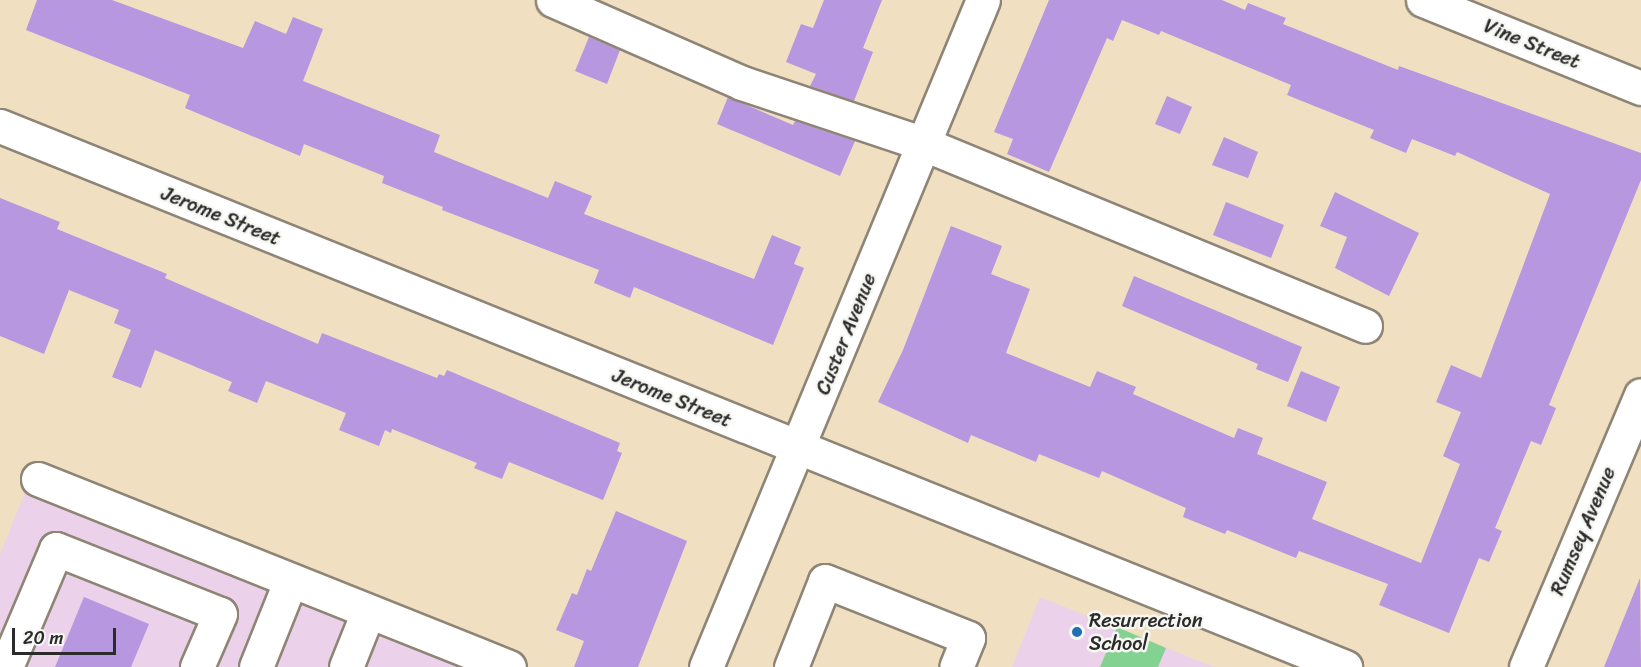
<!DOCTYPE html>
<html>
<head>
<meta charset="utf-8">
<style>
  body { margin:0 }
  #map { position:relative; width:1641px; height:667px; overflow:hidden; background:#f1dfc1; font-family:Sriracha,sans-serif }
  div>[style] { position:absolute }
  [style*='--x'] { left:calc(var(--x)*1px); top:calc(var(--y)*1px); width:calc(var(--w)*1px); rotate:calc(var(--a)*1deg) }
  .built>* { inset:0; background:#ecd1ea }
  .green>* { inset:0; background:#83d292 }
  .building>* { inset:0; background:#b797df }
  .roads { filter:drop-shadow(2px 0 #8e8576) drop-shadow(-2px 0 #8e8576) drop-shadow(0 2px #8e8576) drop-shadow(0 -2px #8e8576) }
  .minor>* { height:33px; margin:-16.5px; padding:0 16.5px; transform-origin:16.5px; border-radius:16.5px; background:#fff }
  .dots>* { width:16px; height:16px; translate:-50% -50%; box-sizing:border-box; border:3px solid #f6f6f2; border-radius:50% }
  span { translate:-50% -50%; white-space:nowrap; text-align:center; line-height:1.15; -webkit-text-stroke:5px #f6f6f2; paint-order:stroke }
  .street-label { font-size:20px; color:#2b2b2b }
  .poi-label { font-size:20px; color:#2b2b2b }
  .left { translate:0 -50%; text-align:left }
  .scale { position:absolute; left:12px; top:628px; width:104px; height:27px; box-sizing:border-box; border:3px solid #2b2b2b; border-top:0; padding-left:8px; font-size:18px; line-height:21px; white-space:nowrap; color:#2b2b2b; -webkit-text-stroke:4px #f6f6f2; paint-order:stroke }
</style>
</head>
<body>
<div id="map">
  <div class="built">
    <div style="clip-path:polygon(28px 485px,473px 667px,0 667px,0 554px)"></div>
    <div style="clip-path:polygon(1040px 597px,1214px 667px,1012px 667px)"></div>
  </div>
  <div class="green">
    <div style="clip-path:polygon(1117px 627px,1166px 648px,1158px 667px,1100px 667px)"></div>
  </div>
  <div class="building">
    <div style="clip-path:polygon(37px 0,112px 0,243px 48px,255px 21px,286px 34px,293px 17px,323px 29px,303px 81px,440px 135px,434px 152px,548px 198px,555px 181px,592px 196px,584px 214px,754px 279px,772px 235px,801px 247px,794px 264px,804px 268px,773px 345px,634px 287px,630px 298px,594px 283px,599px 270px,442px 210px,443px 207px,382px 183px,384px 176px,304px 144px,300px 156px,185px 108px,190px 95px,26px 30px)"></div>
    <div style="clip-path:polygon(824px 0,882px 0,863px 48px,873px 52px,854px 101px,810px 86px,816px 74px,786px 62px,801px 24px,813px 28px)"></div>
    <div style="clip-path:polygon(1049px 0,1222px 0,1245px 10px,1248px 3px,1286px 18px,1283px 24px,1398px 70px,1399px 66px,1641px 153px,1641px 180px,1549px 405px,1556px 408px,1541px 445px,1531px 441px,1495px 528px,1502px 531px,1489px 562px,1479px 558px,1449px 633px,1379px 605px,1388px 584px,1299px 551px,1296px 558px,1227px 530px,1225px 534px,1183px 517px,1186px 508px,1102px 471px,1099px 478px,1039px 454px,1036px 462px,971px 435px,968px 443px,878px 402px,903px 350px,951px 226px,1002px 246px,991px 274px,1030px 289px,1006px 353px,1090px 387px,1097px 371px,1136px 387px,1133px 394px,1234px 438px,1238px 428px,1263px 438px,1257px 454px,1327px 482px,1312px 519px,1421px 563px,1460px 464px,1443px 456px,1461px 412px,1436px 402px,1451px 365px,1481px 378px,1550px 194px,1457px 152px,1455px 156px,1412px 139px,1406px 153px,1370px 138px,1374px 130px,1287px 95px,1291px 85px,1161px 31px,1159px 35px,1122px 20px,1113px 41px,1107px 38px,1049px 172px,1007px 154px,1013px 139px,994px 132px)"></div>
    <div style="clip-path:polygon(589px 37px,620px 50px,607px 84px,575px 71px)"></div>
    <div style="clip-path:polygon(1167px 96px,1192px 107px,1180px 134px,1155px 124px)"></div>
    <div style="clip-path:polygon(728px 97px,793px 125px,795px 121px,855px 141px,840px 176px,717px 124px)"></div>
    <div style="clip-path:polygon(1224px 137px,1258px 152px,1248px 178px,1212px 165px)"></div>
    <div style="clip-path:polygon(1335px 192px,1419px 233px,1389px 296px,1335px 268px,1347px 237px,1320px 226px)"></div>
    <div style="clip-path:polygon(0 198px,60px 222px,57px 229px,167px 274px,165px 278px,318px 344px,322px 333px,437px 378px,439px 374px,444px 376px,447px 370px,620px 443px,617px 451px,622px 453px,603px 500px,509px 462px,502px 479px,474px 468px,477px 463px,392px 429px,391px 433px,385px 430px,379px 446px,339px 430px,346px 413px,266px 381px,257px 403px,228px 391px,232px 382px,155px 350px,141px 388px,112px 377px,131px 330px,114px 323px,119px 310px,69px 290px,44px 354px,0 336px)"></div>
    <div style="clip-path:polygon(1226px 202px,1284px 225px,1271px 258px,1213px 235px)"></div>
    <div style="clip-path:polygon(1134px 276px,1302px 347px,1288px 382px,1256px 369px,1258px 364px,1122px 306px)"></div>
    <div style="clip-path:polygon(1301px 371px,1340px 387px,1326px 422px,1287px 406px)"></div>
    <div style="clip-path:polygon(616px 511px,687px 541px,638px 667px,574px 667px,584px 641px,556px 630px,572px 593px,577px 595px,587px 569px,591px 571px)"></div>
    <div style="clip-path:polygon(1640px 578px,1641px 667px,1604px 667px)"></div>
    <div style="clip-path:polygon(84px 597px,149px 624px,131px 667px,55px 667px)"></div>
  </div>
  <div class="roads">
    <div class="minor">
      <div style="--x:553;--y:0;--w:206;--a:23.7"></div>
      <div style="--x:742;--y:83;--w:192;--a:18.5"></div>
      <div style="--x:924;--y:144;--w:477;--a:22.4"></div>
      <div style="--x:1423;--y:0;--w:235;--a:22"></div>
      <div style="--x:0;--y:126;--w:1450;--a:21.91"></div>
      <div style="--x:38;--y:479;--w:507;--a:21.76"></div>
      <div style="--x:6;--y:667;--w:128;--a:-67"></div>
      <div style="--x:56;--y:549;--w:176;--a:21.6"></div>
      <div style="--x:220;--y:614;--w:58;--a:113.5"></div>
      <div style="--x:256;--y:667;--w:92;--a:-68.2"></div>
      <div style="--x:346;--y:667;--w:59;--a:-68.2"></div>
      <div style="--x:706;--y:667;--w:722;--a:-67.45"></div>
      <div style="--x:791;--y:667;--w:92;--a:-68.4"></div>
      <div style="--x:825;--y:581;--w:154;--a:21.7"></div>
      <div style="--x:968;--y:638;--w:31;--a:112"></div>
      <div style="--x:1526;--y:667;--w:295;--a:-67.1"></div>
    </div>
  </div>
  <div class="dots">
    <div style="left:1077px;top:632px;background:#1f6fb2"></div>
  </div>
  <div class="street-label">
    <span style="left:1532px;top:44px;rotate:22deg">Vine Street</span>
    <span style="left:221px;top:216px;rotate:22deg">Jerome Street</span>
    <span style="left:846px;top:334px;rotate:-68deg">Custer Avenue</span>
    <span style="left:672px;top:398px;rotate:22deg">Jerome Street</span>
    <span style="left:1583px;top:531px;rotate:-67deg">Rumsey Avenue</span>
  </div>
  <div class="poi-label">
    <span class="left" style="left:1089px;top:632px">Resurrection<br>School</span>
  </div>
  <div class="scale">20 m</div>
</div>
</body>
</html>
